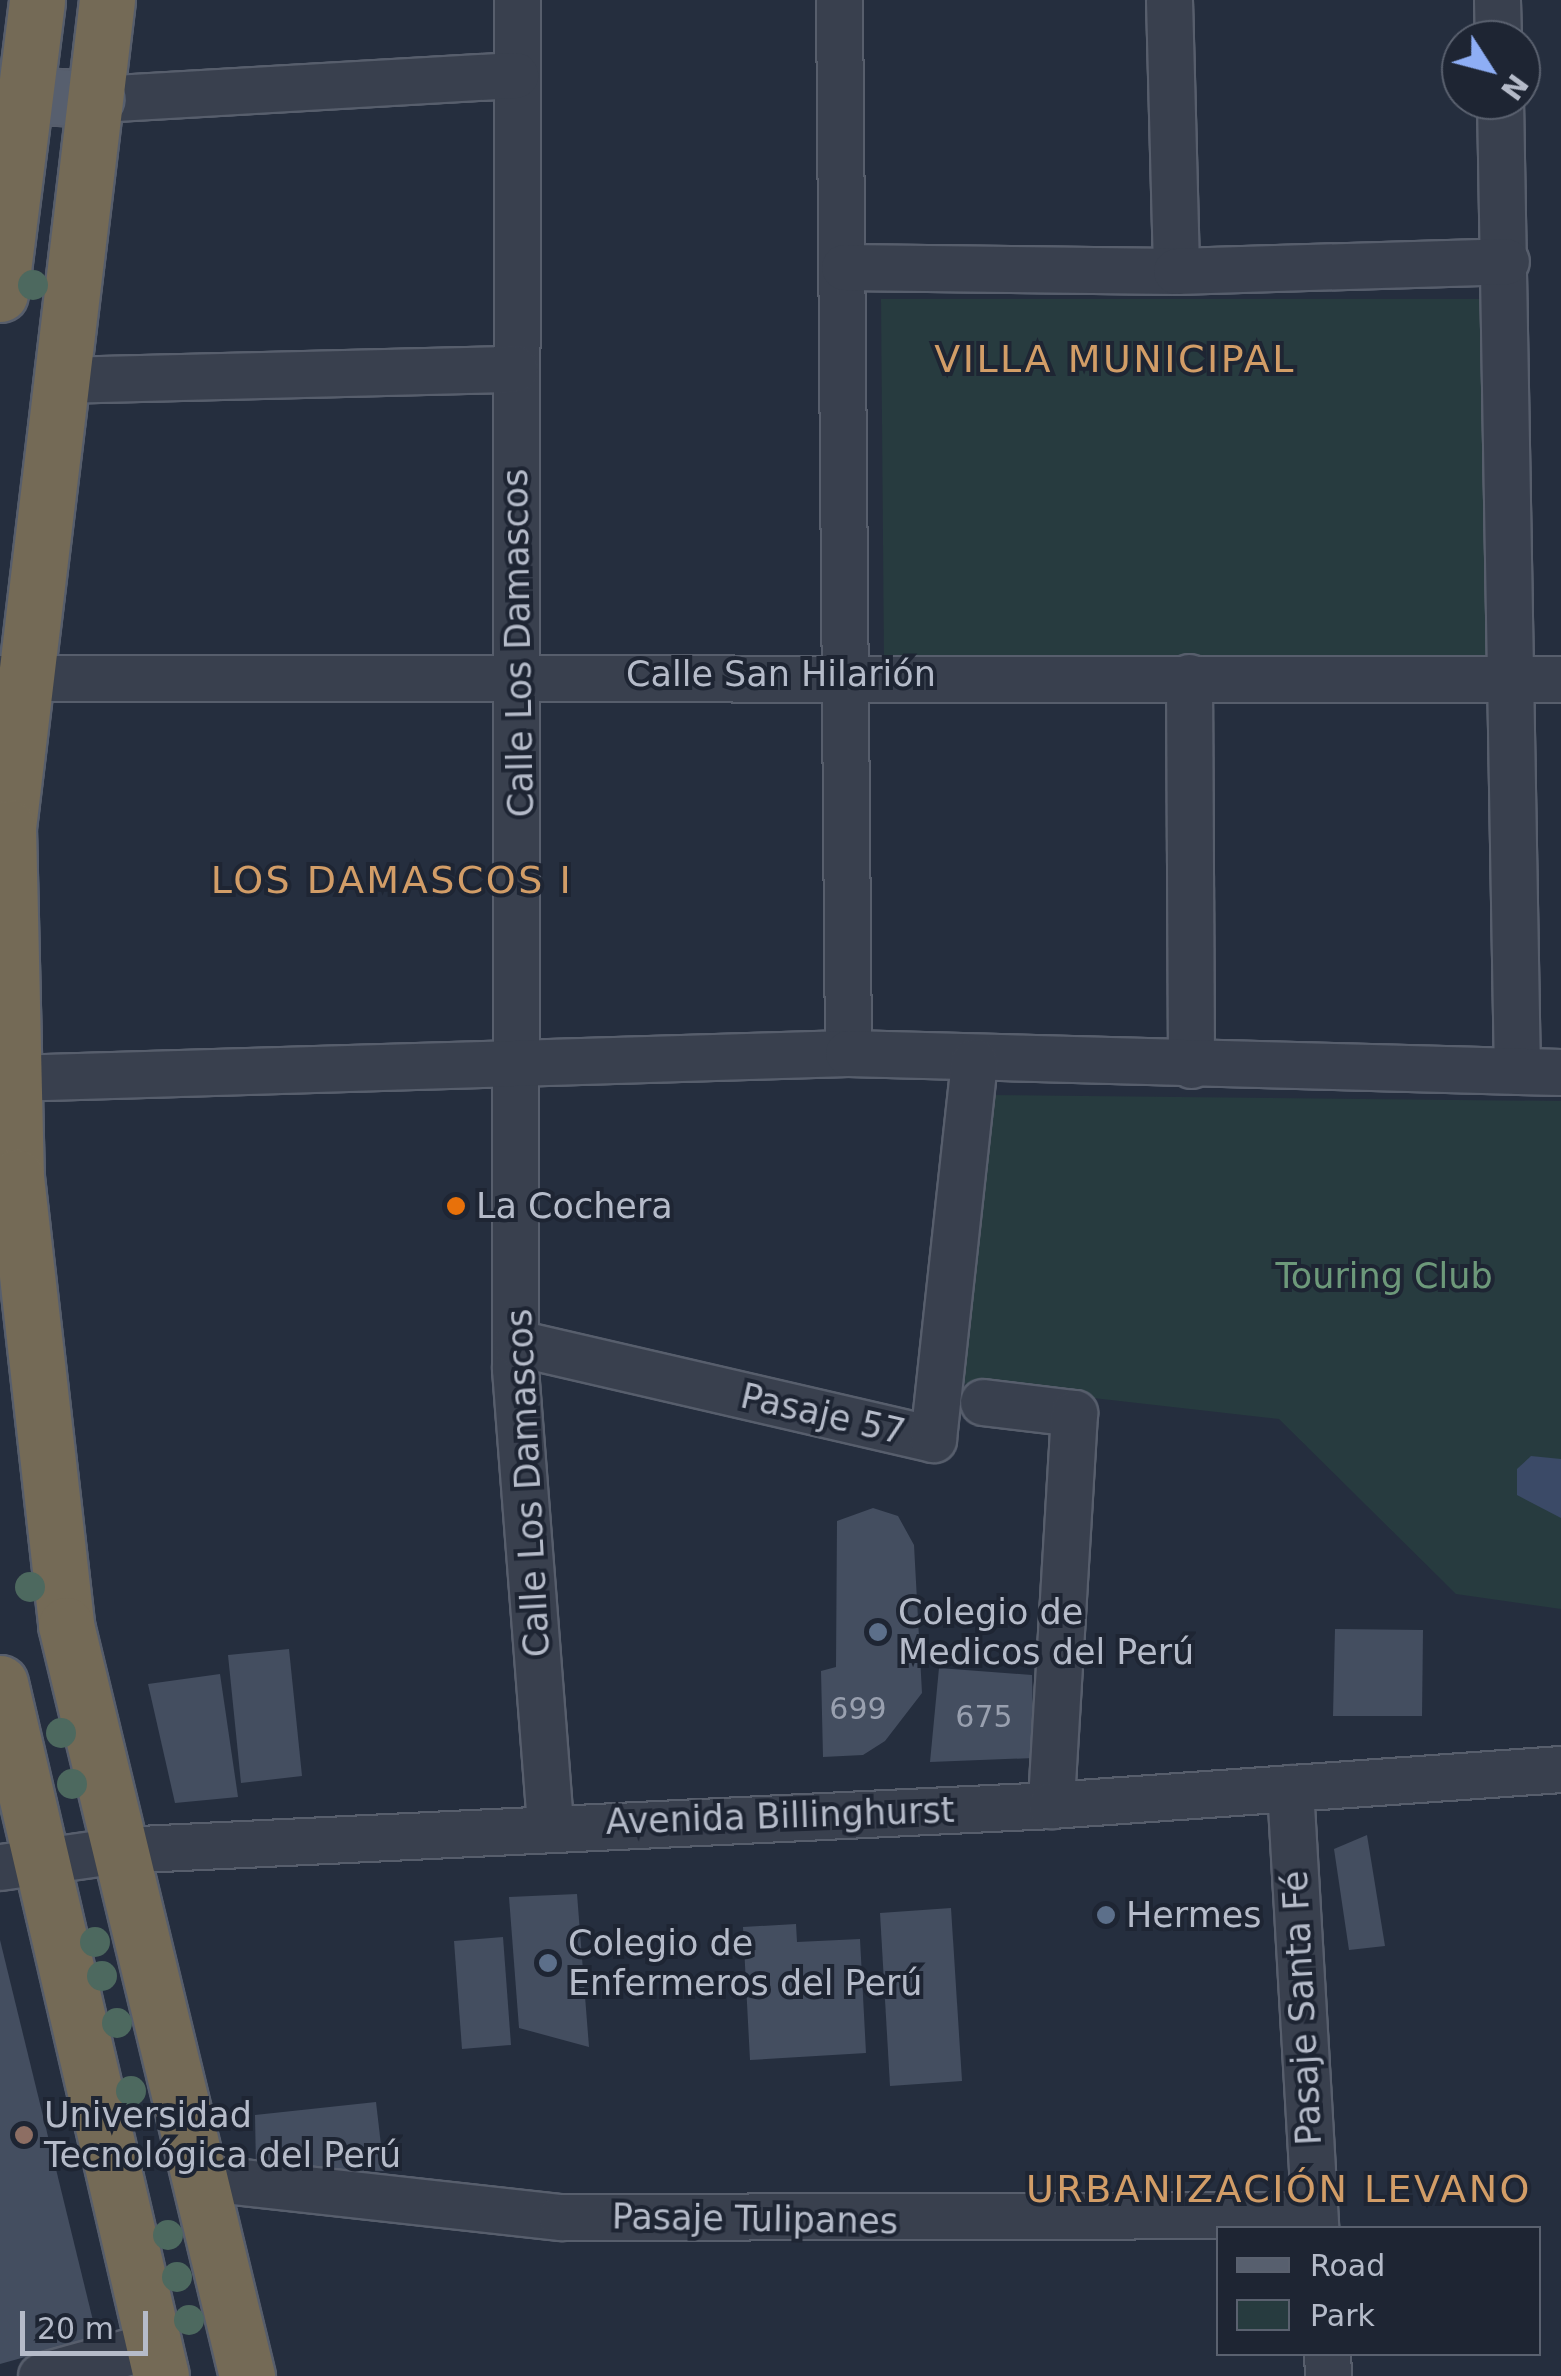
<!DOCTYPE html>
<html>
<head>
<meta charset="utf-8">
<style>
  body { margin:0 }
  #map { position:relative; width:1561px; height:2376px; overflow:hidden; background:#252e3e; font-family:"DejaVu Sans",sans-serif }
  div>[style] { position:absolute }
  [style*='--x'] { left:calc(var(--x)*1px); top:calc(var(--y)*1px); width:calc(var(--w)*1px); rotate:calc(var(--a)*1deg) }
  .green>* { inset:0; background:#273b3f }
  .water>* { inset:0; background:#3b4a67 }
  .building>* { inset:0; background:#444e60 }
  .roads { filter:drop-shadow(2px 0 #575e6c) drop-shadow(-2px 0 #575e6c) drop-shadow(0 2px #575e6c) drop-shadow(0 -2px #575e6c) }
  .minor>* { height:45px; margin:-22.5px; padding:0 22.5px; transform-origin:22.5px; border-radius:22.5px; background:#39404e }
  .major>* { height:55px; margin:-27.5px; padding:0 27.5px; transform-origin:27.5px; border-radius:27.5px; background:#575f6e }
  .highway>* { height:55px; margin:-27.5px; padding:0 27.5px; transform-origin:27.5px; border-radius:27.5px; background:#746a56 }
  .trees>* { width:30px; height:30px; margin:-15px; border-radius:50%; background:#4d695f }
  .dots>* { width:28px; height:28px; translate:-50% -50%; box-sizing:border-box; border:5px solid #1e2533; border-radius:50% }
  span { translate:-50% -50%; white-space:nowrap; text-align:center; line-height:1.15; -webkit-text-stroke:8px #1e2533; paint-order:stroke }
  .number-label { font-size:30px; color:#99a0af }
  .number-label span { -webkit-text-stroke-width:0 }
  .street-label { font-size:35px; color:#b5bbc9 }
  .poi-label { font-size:35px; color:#b5bbc9 }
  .left { translate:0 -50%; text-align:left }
  .park-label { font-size:35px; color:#6d997a }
  .neighbourhood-label { font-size:38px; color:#d29d67; letter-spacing:2.5px }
  .legend { position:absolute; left:1216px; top:2226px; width:325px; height:130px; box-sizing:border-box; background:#1e2533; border:2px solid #5a616f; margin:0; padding:12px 18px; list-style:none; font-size:30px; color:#b5bbc9 }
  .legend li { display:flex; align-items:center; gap:20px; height:50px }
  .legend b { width:50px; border:2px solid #5a616f }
  .north { position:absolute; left:1441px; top:20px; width:100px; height:100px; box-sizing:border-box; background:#1e2533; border:2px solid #5a616f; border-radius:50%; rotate:126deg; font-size:28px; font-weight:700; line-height:40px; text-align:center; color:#b5bbc9 }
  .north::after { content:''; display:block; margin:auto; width:35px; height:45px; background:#8eaef5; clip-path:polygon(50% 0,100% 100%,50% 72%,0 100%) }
  .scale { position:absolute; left:20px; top:2311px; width:128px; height:45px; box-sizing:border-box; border:5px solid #b5bbc9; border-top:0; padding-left:12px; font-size:30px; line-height:35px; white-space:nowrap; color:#b5bbc9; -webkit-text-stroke:8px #1e2533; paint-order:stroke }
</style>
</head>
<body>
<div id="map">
  <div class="green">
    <div style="clip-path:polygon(881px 299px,1496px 299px,1498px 656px,884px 662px)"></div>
    <div style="clip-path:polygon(983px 1095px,1561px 1101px,1561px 1609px,1456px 1594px,1279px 1419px,960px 1383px)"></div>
  </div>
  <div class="water">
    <div style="clip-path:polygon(1531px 1456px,1561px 1459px,1561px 1518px,1517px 1495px,1517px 1469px)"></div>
  </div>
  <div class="building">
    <div style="clip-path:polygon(873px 1508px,898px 1516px,914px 1545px,922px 1693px,885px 1741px,863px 1755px,823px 1757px,821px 1671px,836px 1667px,837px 1521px)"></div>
    <div style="clip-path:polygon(1335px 1629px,1423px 1630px,1422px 1716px,1333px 1716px)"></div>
    <div style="clip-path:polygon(289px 1649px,302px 1776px,241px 1783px,228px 1655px)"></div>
    <div style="clip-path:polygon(939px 1668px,1032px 1675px,1034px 1758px,930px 1762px)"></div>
    <div style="clip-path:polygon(220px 1674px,238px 1797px,175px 1803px,148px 1684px)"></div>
    <div style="clip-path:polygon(1367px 1835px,1385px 1946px,1349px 1950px,1334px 1849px)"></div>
    <div style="clip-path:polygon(577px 1894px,589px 2047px,519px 2028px,509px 1897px)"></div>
    <div style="clip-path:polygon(951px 1908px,962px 2081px,890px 2086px,880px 1913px)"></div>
    <div style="clip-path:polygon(796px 1924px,797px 1942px,860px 1939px,866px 2053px,750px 2060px,743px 1927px)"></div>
    <div style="clip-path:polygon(503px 1937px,511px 2045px,462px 2049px,454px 1941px)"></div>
    <div style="clip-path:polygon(0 1940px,97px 2337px,0 2364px)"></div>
    <div style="clip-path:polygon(376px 2102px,384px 2171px,256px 2168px,255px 2115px)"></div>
  </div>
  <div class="roads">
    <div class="minor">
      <div style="--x:517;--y:0;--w:1369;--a:90.08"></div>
      <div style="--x:515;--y:1369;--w:457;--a:85.6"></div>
      <div style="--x:839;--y:0;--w:1053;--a:89.51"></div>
      <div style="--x:1169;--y:0;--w:271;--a:88.5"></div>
      <div style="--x:1497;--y:0;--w:40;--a:88.6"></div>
      <div style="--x:98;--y:99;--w:418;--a:-3.3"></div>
      <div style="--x:1500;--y:100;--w:971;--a:89"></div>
      <div style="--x:844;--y:267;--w:332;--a:0.7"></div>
      <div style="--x:1176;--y:271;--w:330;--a:-1.7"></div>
      <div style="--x:61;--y:380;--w:454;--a:-1.4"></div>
      <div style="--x:1189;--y:677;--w:388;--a:89.7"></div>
      <div style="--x:0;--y:678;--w:1561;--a:0.04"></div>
      <div style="--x:11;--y:1078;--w:837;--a:-1.71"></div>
      <div style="--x:848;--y:1053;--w:713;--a:1.53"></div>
      <div style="--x:517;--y:1343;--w:427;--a:13"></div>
      <div style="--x:933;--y:1439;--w:380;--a:-83.8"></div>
      <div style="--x:983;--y:1402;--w:92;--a:6.9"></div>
      <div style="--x:1074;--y:1413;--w:393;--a:93.4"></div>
      <div style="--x:1290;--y:1788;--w:441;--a:86.7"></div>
      <div style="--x:0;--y:1867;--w:120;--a:-8.1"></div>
      <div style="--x:119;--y:1850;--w:933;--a:-2.76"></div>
      <div style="--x:1051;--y:1805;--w:511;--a:-4.04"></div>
      <div style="--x:198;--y:2177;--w:365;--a:6.3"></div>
      <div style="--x:561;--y:2217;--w:753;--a:-0.15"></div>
      <div style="--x:1327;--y:2354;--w:22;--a:87"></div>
      <div style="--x:41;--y:2376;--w:116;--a:-15.5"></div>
    </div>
    <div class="major">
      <div style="--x:0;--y:94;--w:98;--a:2.9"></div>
    </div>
    <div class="highway">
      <div style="--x:107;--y:0;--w:834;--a:96.82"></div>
      <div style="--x:8;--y:828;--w:349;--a:88.7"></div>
      <div style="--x:16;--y:1177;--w:451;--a:83.6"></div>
      <div style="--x:66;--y:1625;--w:773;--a:76.45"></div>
      <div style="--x:0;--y:294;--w:296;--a:-82.8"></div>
      <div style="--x:0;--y:1683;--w:711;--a:76.92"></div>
    </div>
  </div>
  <div class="trees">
    <div style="left:33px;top:285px"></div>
    <div style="left:30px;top:1587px"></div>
    <div style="left:61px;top:1733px"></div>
    <div style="left:72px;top:1784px"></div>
    <div style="left:95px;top:1942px"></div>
    <div style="left:102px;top:1976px"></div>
    <div style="left:117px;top:2023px"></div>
    <div style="left:131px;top:2091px"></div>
    <div style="left:168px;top:2235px"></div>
    <div style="left:177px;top:2277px"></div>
    <div style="left:189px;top:2320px"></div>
  </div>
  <div class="dots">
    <div style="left:456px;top:1206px;background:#e8710a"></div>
    <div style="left:878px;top:1632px;background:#5c6f8a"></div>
    <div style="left:1106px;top:1915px;background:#5c6f8a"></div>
    <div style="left:548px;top:1963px;background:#5c6f8a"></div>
    <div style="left:24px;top:2135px;background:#8d6e63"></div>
  </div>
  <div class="number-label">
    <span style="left:858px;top:1709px">699</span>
    <span style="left:984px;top:1717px">675</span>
  </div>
  <div class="street-label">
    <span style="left:518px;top:643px;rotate:-91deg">Calle Los Damascos</span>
    <span style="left:781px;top:674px">Calle San Hilarión</span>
    <span style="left:823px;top:1414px;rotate:13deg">Pasaje 57</span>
    <span style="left:528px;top:1483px;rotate:-93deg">Calle Los Damascos</span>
    <span style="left:780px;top:1816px;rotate:-2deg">Avenida Billinghurst</span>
    <span style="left:1302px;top:2008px;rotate:-93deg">Pasaje Santa Fé</span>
    <span style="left:755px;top:2219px;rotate:1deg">Pasaje Tulipanes</span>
  </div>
  <div class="poi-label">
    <span class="left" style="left:476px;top:1206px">La Cochera</span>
    <span class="left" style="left:898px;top:1632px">Colegio de<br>Medicos del Perú</span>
    <span class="left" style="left:1126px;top:1915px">Hermes</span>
    <span class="left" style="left:568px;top:1963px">Colegio de<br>Enfermeros del Perú</span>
    <span class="left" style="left:44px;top:2135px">Universidad<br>Tecnológica del Perú</span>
  </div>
  <div class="park-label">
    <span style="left:1384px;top:1276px">Touring Club</span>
  </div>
  <div class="neighbourhood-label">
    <span style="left:1115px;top:360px">VILLA MUNICIPAL</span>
    <span style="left:392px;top:881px">LOS DAMASCOS I</span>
    <span style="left:1279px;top:2190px">URBANIZACIÓN LEVANO</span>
  </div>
  <ul class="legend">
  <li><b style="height:12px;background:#575f6e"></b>Road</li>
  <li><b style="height:28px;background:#273b3f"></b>Park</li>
  </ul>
  <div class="north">N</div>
  <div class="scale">20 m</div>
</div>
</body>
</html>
